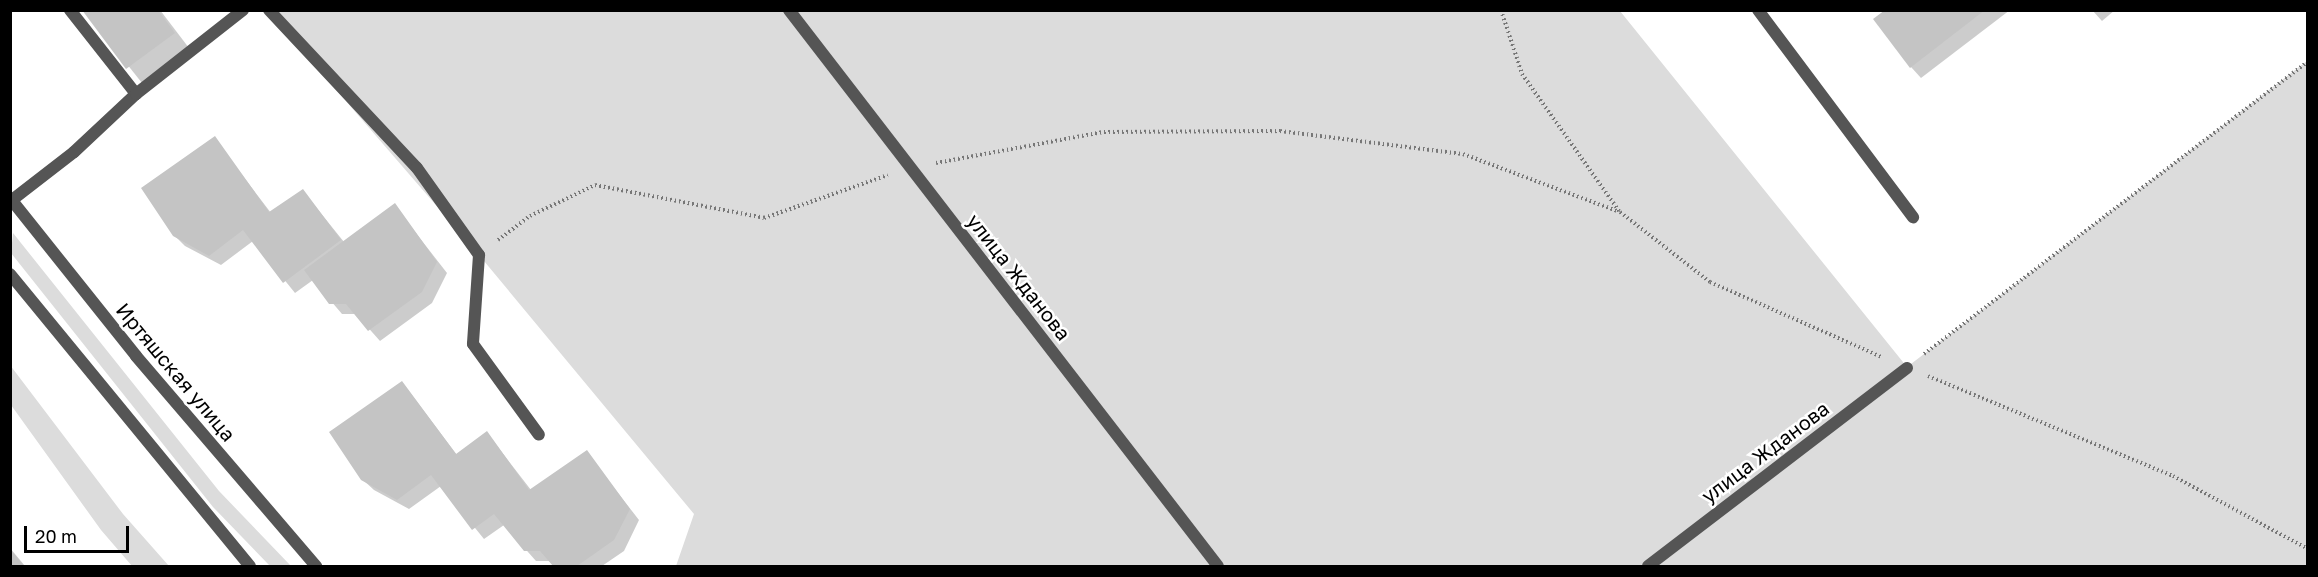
<!DOCTYPE html>
<html>
<head>
<meta charset="utf-8">
<style>
  body { margin:0 }
  #map { position:relative; width:2318px; height:577px; overflow:hidden; background:#fff; font-family:"Golos Text",sans-serif }
  div>[style] { position:absolute }
  [style*='--x'] { left:calc(var(--x)*1px); top:calc(var(--y)*1px); width:calc(var(--w)*1px); rotate:calc(var(--a)*1deg) }
  .green>* { inset:0; background:#dcdcdc }
  .shadow>* { inset:0; background:#0003 }
  .building>* { inset:0; background:#c4c4c4 }
  .path>* { height:4px; margin-top:-2px; transform-origin:0; background:repeating-linear-gradient(90deg,#777 0 1.5px,transparent 0 4.5px) }
  .service>* { height:12px; margin:-6px; padding:0 6px; transform-origin:6px; border-radius:6px; background:#555 }
  .pedestrian>* { height:12px; margin:-6px; padding:0 6px; transform-origin:6px; border-radius:6px; background:#555 }
  .tertiary>* { height:12px; margin:-6px; padding:0 6px; transform-origin:6px; border-radius:6px; background:#555 }
  span { translate:-50% -50%; white-space:nowrap; text-align:center; line-height:1.15; -webkit-text-stroke:5px #fff; paint-order:stroke }
  .street-label { font-size:20px; color:#000 }
  .frame { position:absolute; inset:0; border:12px solid #000; pointer-events:none }
  .scale { position:absolute; left:24px; top:526px; width:105px; height:27px; box-sizing:border-box; border:3px solid #000; border-top:0; padding-left:8px; font-size:18px; line-height:21px; white-space:nowrap; color:#000; -webkit-text-stroke:4px #fff; paint-order:stroke }
</style>
</head>
<body>
<div id="map">
  <div class="green">
    <div style="clip-path:polygon(268px 11px,1620px 11px,1907px 367px,2307px 61px,2307px 566px,676px 566px,694px 514px,479px 255px)"></div>
    <div style="clip-path:polygon(13px 233px,219px 491px,291px 566px,270px 566px,213px 507px,11px 253px)"></div>
    <div style="clip-path:polygon(10px 365px,123px 514px,169px 566px,132px 566px,101px 530px,11px 405px)"></div>
  </div>
  <div class="shadow">
    <div style="clip-path:polygon(84px 10px,160px 10px,189px 48px,142px 83px)"></div>
    <div style="clip-path:polygon(1888px 10px,2010px 10px,1921px 78px,1911px 67px)"></div>
    <div style="clip-path:polygon(2092px 10px,2115px 10px,2102px 21px)"></div>
    <div style="clip-path:polygon(214px 138px,271px 213px,303px 191px,344px 242px,394px 205px,447px 273px,432px 303px,380px 341px,356px 314px,342px 314px,313px 280px,295px 293px,253px 241px,221px 265px,185px 246px,174px 235px)"></div>
    <div style="clip-path:polygon(402px 382px,457px 455px,487px 433px,531px 490px,586px 452px,639px 520px,624px 551px,602px 566px,554px 566px,550px 561px,536px 561px,504px 525px,484px 539px,441px 486px,409px 509px,374px 490px,362px 479px)"></div>
    <div style="clip-path:polygon(10px 548px,25px 566px,10px 566px)"></div>
  </div>
  <div class="building">
    <div style="clip-path:polygon(82px 10px,158px 10px,175px 33px,126px 69px)"></div>
    <div style="clip-path:polygon(1885px 10px,1985px 10px,1910px 68px,1873px 19px)"></div>
    <div style="clip-path:polygon(215px 136px,269px 212px,303px 189px,341px 240px,283px 283px,243px 230px,209px 256px,173px 236px,141px 188px)"></div>
    <div style="clip-path:polygon(395px 203px,437px 262px,422px 292px,368px 331px,346px 304px,329px 304px,304px 270px)"></div>
    <div style="clip-path:polygon(402px 381px,456px 454px,487px 431px,529px 490px,587px 450px,630px 509px,614px 540px,577px 566px,553px 566px,540px 551px,524px 551px,494px 514px,472px 530px,431px 475px,397px 500px,361px 480px,329px 432px)"></div>
    <div style="clip-path:polygon(10px 549px,24px 566px,10px 566px)"></div>
  </div>
  <div class="path">
    <div style="--x:1501;--y:10;--w:67;--a:71.8"></div>
    <div style="--x:1522;--y:74;--w:168;--a:54.7"></div>
    <div style="--x:936;--y:163;--w:171;--a:-10.5"></div>
    <div style="--x:1104;--y:132;--w:176;--a:-0.3"></div>
    <div style="--x:1280;--y:131;--w:184;--a:7.2"></div>
    <div style="--x:1463;--y:154;--w:167;--a:20.3"></div>
    <div style="--x:1620;--y:212;--w:114;--a:37.9"></div>
    <div style="--x:1710;--y:282;--w:188;--a:23.6"></div>
    <div style="--x:498;--y:240;--w:40;--a:-37"></div>
    <div style="--x:530;--y:216;--w:72;--a:-25.5"></div>
    <div style="--x:595;--y:185;--w:172;--a:11"></div>
    <div style="--x:764;--y:218;--w:131;--a:-19.1"></div>
    <div style="--x:1924;--y:354;--w:483;--a:-37.3"></div>
    <div style="--x:1928;--y:376;--w:265;--a:22.2"></div>
    <div style="--x:2173;--y:476;--w:153;--a:28.4"></div>
  </div>
  <div class="service">
    <div style="--x:70;--y:10;--w:107;--a:51.8"></div>
    <div style="--x:269;--y:10;--w:216;--a:46.9"></div>
    <div style="--x:417;--y:168;--w:107;--a:54.5"></div>
    <div style="--x:479;--y:255;--w:89;--a:93.9"></div>
    <div style="--x:473;--y:344;--w:112;--a:54"></div>
    <div style="--x:1758;--y:10;--w:259;--a:53.2"></div>
    <div style="--x:12;--y:200;--w:78;--a:-37.7"></div>
    <div style="--x:74;--y:152;--w:85;--a:-43.1"></div>
    <div style="--x:136;--y:94;--w:136;--a:-38.1"></div>
  </div>
  <div class="pedestrian">
    <div style="--x:789;--y:10;--w:702;--a:52.35"></div>
    <div style="--x:1648;--y:566;--w:326;--a:-37.4"></div>
  </div>
  <div class="tertiary">
    <div style="--x:10;--y:198;--w:202;--a:51.4"></div>
    <div style="--x:136;--y:356;--w:277;--a:49.4"></div>
    <div style="--x:10;--y:274;--w:378;--a:50.6"></div>
  </div>
  <div class="street-label">
    <span style="left:1019px;top:277px;rotate:52deg">улица Жданова</span>
    <span style="left:176px;top:372px;rotate:50deg">Иртяшская улица</span>
    <span style="left:1765px;top:452px;rotate:-37deg">улица Жданова</span>
  </div>
  <div class="frame"></div>
  <div class="scale">20 m</div>
</div>
</body>
</html>
